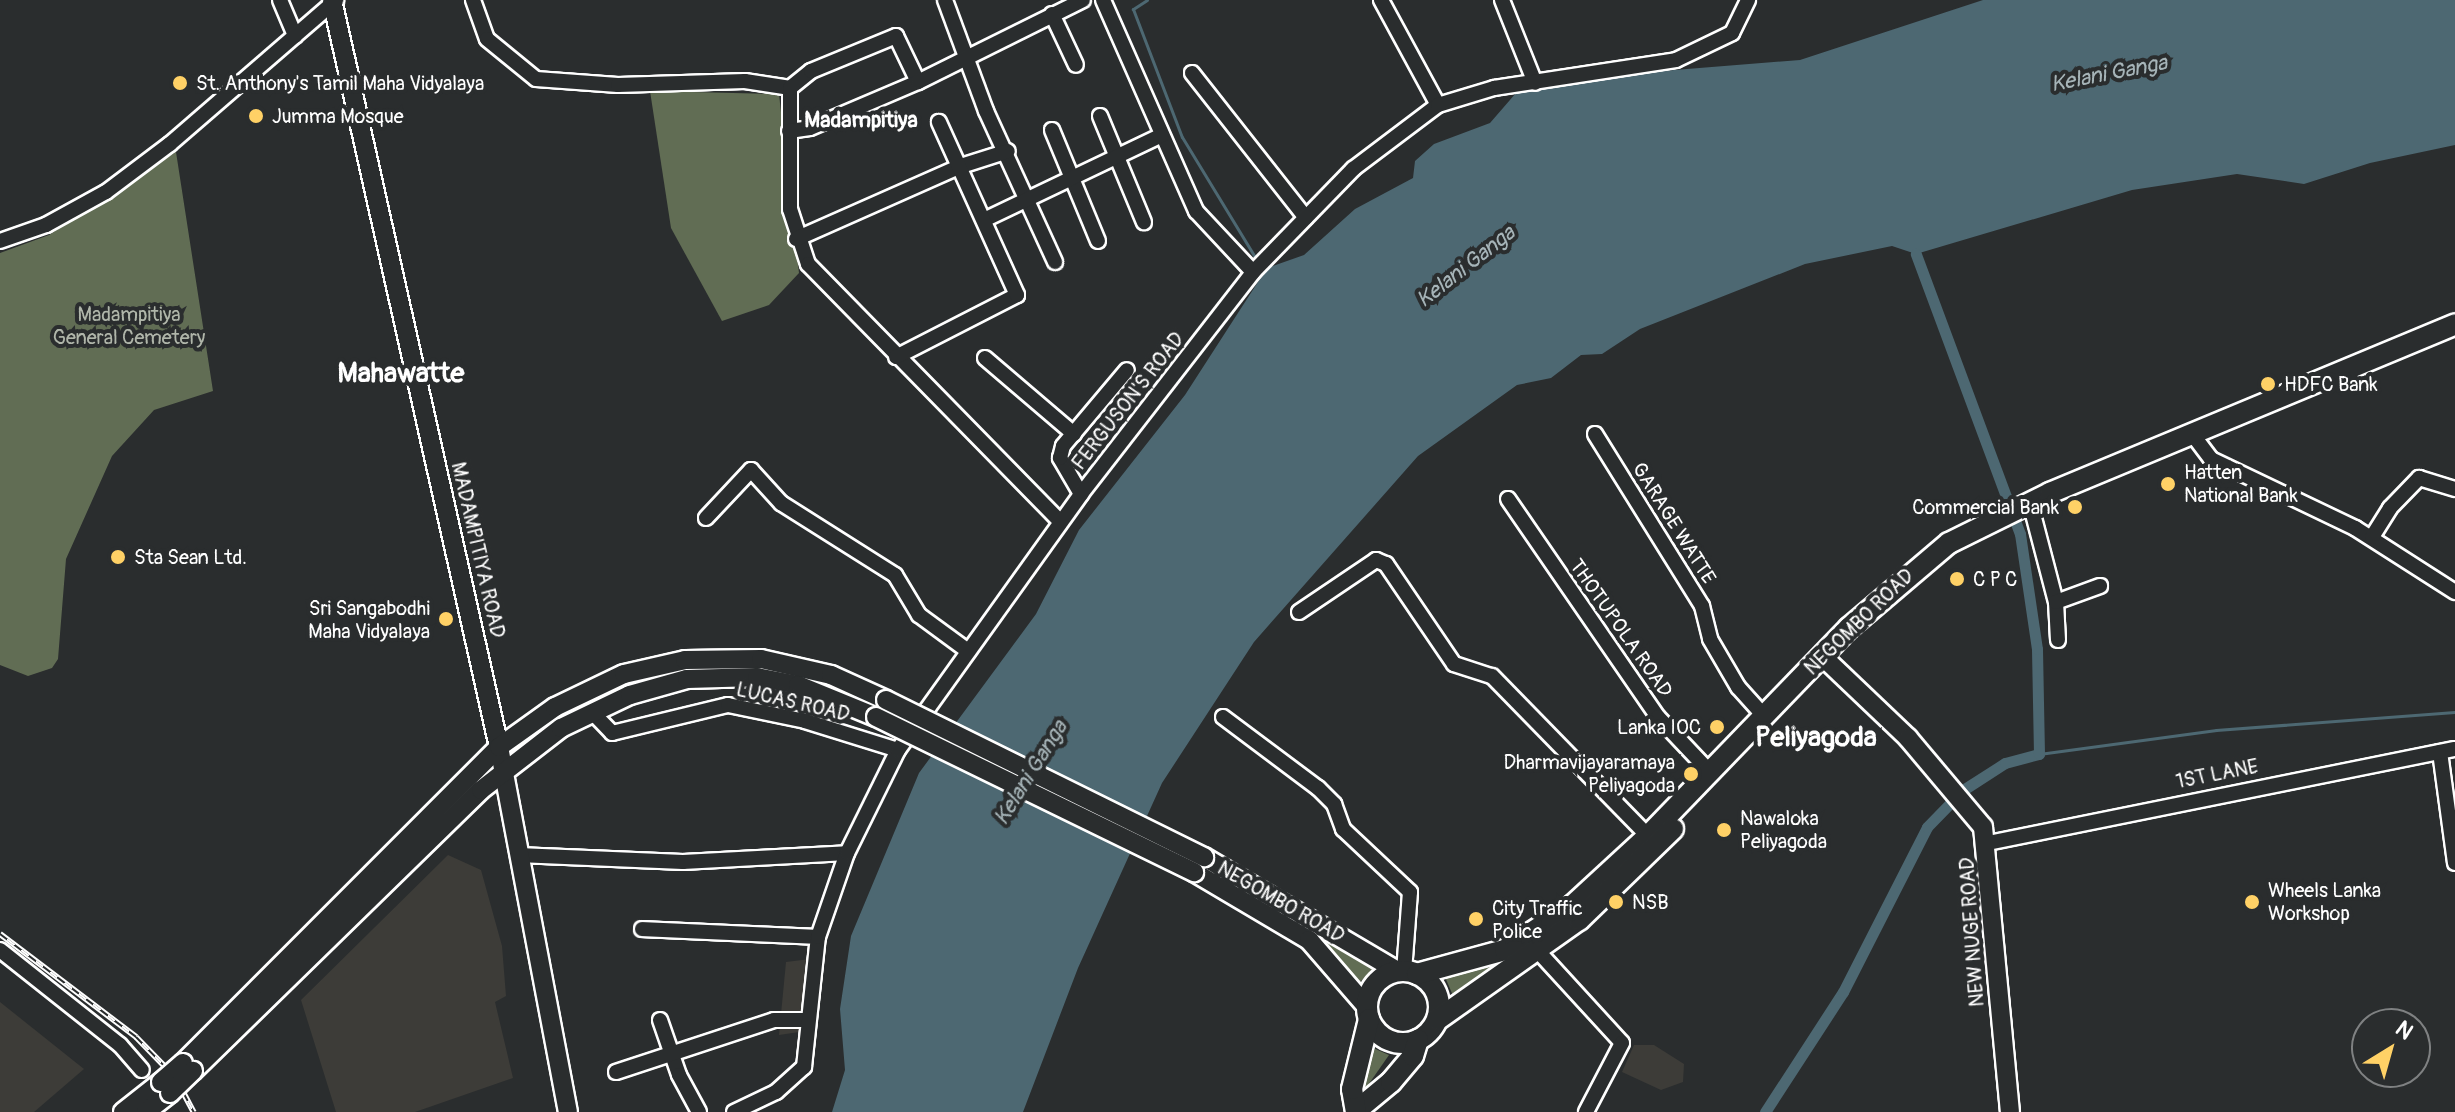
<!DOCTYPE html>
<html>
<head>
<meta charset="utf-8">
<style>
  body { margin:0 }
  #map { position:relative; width:2455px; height:1112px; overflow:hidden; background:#2a2d2e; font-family:Pangolin,sans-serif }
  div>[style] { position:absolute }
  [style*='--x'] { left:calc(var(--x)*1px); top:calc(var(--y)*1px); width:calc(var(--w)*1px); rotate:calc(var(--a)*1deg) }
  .built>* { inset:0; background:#3d3c38 }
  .green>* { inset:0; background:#616d54 }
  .water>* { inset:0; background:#4d6872 }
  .stream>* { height:3px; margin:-1.5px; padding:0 1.5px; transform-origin:1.5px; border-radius:1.5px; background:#4d6872 }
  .canal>* { height:11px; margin:-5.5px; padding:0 5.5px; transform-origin:5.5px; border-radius:5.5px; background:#4d6872 }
  .roads { filter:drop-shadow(2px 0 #fff) drop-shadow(-2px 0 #fff) drop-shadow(0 2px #fff) drop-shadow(0 -2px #fff) }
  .minor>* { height:14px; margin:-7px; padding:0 7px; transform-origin:7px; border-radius:7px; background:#2a2d2e }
  .major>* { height:18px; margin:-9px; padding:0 9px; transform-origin:9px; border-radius:9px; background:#2a2d2e }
  .highway>* { height:20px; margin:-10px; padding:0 10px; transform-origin:10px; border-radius:10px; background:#2a2d2e }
  .highway>.ring { margin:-10px; padding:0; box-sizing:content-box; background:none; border:20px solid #2a2d2e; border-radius:50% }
  .rail>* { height:6px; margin-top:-3px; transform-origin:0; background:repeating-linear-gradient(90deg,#2a2d2e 0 9px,#fff 0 18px); box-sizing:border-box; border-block:2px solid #fff }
  .bridges { filter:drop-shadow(2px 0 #fff) drop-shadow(-2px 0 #fff) drop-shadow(0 2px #fff) drop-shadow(0 -2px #fff) }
  .major-bridge>* { height:18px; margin:-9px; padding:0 9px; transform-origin:9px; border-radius:9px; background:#2a2d2e }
  .dots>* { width:22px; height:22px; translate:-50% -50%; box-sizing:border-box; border:4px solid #2a2d2e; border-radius:50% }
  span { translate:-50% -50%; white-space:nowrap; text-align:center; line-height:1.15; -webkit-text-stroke:8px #2a2d2e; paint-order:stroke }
  .poi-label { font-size:20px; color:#fff }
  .left { translate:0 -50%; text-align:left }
  .right { translate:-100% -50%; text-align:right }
  .park-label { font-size:20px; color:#b0b6aa }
  .street-label { font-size:20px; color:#fff }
  .water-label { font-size:22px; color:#a6b4b8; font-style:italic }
  .neighbourhood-label { font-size:22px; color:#fff; font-weight:700 }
  .district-label { font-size:28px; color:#fff; font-weight:700 }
  .north { position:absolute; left:2351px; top:1008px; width:80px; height:80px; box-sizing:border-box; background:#2a2d2e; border:2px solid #7f8182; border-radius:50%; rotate:37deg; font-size:22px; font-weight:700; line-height:32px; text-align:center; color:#fff }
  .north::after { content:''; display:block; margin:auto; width:28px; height:36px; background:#ffd166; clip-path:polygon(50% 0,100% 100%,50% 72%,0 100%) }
</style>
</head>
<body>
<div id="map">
  <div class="built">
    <div style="clip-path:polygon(448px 855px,481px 870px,502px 946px,506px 996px,495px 1002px,513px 1078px,415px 1112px,336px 1112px,301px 1000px)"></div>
    <div style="clip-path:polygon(818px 958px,806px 1031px,779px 1035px,786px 962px)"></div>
    <div style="clip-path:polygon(0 1002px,84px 1069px,34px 1112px,0 1112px)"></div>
    <div style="clip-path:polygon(1634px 1045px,1654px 1045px,1684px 1064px,1683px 1082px,1661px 1090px,1622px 1072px)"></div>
  </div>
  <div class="green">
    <div style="clip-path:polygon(650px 91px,779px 94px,799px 273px,769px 305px,722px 321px,671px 228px)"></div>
    <div style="clip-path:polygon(176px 152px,213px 391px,154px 410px,112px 456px,66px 559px,58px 659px,52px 668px,28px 676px,0 665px,0 253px,49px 235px)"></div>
    <div style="clip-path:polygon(1306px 926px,1341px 948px,1375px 967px,1360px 982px)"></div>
    <div style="clip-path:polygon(1498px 965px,1454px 998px,1445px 977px)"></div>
    <div style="clip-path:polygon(1371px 1047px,1389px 1055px,1359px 1098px)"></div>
  </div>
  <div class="water">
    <div style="clip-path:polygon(1983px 0,2455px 0,2455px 145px,2370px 163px,2304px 184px,2237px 174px,2132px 190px,1916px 254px,1892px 246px,1805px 264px,1640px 329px,1602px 354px,1581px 355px,1551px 378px,1517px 385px,1418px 456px,1254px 642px,1162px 783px,1078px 968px,1023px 1112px,832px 1112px,845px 1070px,840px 1009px,851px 936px,919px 773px,1036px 614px,1079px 530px,1185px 395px,1267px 268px,1304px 255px,1355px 209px,1413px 178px,1415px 161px,1434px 144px,1490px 123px,1516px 93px,1600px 76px,1800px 60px)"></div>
  </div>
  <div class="stream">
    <div style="--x:1147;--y:0;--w:17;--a:147"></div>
    <div style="--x:1133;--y:9;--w:137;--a:69.1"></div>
    <div style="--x:1182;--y:137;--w:146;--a:58.7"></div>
    <div style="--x:2039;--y:754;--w:179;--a:-7.7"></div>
    <div style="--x:2216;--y:730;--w:240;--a:-4.3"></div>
  </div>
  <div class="canal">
    <div style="--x:1765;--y:1112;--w:143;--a:-57"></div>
    <div style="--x:1843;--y:992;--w:185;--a:-63"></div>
    <div style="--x:1927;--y:827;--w:52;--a:-45.8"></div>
    <div style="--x:1963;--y:790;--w:50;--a:-32.7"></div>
    <div style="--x:2005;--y:763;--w:35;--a:-15"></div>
    <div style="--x:2039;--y:754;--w:105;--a:-91.1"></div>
    <div style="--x:2037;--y:649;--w:116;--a:-98.4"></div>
    <div style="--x:2020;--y:534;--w:299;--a:-110.4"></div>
  </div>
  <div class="roads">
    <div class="minor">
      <div style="--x:280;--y:0;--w:39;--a:67"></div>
      <div style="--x:473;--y:0;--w:41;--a:70.3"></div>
      <div style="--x:487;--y:39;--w:63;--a:39.2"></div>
      <div style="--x:536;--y:79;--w:82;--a:4.2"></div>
      <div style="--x:618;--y:85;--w:127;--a:-1.8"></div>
      <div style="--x:745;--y:81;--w:46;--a:8.8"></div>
      <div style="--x:790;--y:88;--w:121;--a:90"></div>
      <div style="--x:790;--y:209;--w:58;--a:71.9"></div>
      <div style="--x:808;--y:264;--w:361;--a:45.6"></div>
      <div style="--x:945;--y:0;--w:118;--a:69.7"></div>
      <div style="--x:986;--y:111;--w:166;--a:65.4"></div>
      <div style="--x:1103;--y:0;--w:231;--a:66.2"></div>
      <div style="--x:1196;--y:211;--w:83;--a:46.9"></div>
      <div style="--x:1381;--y:0;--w:119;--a:61.5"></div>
      <div style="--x:1502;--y:0;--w:89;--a:68.3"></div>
      <div style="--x:1052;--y:14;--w:56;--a:64.8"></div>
      <div style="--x:1192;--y:73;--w:184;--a:51.8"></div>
      <div style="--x:790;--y:88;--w:27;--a:-39"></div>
      <div style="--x:811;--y:71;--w:92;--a:-22.4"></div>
      <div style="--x:896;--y:36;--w:51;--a:64.4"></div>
      <div style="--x:1100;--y:116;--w:115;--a:67.5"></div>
      <div style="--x:1052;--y:130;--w:120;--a:67.5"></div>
      <div style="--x:789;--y:131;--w:21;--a:-8"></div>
      <div style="--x:810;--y:128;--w:117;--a:-23.1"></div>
      <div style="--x:918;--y:82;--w:184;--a:-26.4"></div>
      <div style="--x:986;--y:219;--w:195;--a:-25.5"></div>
      <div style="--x:796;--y:239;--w:180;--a:-23.9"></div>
      <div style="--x:961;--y:166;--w:49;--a:-17.7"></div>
      <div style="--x:0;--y:241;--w:49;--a:-19.2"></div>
      <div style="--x:46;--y:225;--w:68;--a:-28.8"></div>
      <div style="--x:106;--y:192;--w:80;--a:-36.9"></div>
      <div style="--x:170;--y:144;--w:220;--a:-40.9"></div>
      <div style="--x:896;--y:357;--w:136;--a:-27.1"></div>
      <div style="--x:1017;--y:295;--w:190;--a:-114.3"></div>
      <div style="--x:985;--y:358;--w:117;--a:40.5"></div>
      <div style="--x:1595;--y:434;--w:203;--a:58.1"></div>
      <div style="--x:1702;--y:606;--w:34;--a:76"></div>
      <div style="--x:1710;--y:639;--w:56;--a:59.7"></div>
      <div style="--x:1738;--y:687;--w:39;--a:48"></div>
      <div style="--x:2193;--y:435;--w:30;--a:53"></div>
      <div style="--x:2211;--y:459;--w:160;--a:25.6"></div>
      <div style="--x:2355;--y:528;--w:119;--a:32.6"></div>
      <div style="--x:1081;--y:494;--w:42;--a:-120.3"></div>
      <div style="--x:1060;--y:458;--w:12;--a:-76"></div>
      <div style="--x:1063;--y:446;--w:99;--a:-49.9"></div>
      <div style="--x:1508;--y:499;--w:265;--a:55.5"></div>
      <div style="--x:1658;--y:717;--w:76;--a:46.6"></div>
      <div style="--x:2033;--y:514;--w:91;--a:75.4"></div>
      <div style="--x:2056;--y:602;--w:38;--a:87"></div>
      <div style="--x:706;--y:518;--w:66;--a:-46.8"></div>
      <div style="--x:751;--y:470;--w:45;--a:47.7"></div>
      <div style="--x:781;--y:503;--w:135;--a:32.3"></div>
      <div style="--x:895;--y:575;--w:47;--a:59"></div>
      <div style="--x:919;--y:615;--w:61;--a:36.3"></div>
      <div style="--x:2372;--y:537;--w:34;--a:-58"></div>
      <div style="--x:2390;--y:508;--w:42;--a:-46"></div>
      <div style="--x:2419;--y:478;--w:38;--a:17"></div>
      <div style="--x:2056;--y:602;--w:47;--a:-20"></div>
      <div style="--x:1299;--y:612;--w:93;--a:-34"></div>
      <div style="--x:1376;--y:560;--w:11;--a:22"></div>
      <div style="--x:1386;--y:564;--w:121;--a:55.8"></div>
      <div style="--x:1454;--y:664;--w:40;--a:18"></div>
      <div style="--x:1492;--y:676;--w:223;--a:45.7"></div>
      <div style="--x:592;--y:712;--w:29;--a:46"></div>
      <div style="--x:612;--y:733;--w:119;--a:-13.6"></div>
      <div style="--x:728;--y:705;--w:79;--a:11.7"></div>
      <div style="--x:805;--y:721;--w:97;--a:17.3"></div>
      <div style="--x:1223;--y:717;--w:119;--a:36.8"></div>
      <div style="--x:1318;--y:788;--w:23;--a:45"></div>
      <div style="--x:1334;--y:804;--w:27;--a:70"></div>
      <div style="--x:1343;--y:829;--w:92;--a:43.2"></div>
      <div style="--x:1410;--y:892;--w:79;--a:94.3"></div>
      <div style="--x:2440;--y:752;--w:112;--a:82.3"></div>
      <div style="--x:1988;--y:843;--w:476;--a:-11.4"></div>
      <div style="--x:518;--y:855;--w:165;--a:2.4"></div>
      <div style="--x:683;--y:862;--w:164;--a:-3.1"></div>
      <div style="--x:642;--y:929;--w:176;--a:2.6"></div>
      <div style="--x:1536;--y:949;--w:127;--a:47.5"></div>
      <div style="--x:1622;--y:1043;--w:78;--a:117.6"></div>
      <div style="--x:0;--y:950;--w:153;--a:38.4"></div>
      <div style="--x:120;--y:1045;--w:33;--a:49"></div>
      <div style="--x:660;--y:1020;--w:58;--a:70.9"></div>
      <div style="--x:679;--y:1075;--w:42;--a:61.6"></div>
      <div style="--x:616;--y:1072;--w:166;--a:-18.2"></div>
      <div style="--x:774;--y:1020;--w:32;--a:0"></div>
      <div style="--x:734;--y:1112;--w:47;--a:-25.5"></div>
      <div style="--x:776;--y:1092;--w:38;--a:-42"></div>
      <div style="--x:804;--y:1067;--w:131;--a:-83.9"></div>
      <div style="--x:818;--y:937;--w:89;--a:-71"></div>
      <div style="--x:847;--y:853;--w:115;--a:-63.7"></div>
      <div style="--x:898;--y:750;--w:315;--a:-54.4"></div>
      <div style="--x:1081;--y:494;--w:281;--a:-52.2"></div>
      <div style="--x:1253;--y:272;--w:144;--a:-45.8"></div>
      <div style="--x:1353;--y:169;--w:106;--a:-37"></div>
      <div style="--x:1438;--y:105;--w:59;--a:-16.9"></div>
      <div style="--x:1494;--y:88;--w:184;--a:-8.7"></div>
      <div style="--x:1676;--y:60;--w:62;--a:-25.7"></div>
      <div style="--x:1732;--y:33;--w:37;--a:-64"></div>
    </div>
    <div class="major">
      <div style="--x:332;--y:0;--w:765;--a:77.4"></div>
      <div style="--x:499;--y:747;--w:371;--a:79.3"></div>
      <div style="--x:1822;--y:656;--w:119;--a:43.6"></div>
      <div style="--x:1908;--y:738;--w:116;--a:49.9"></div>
      <div style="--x:1983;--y:827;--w:286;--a:84.6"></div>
      <div style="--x:1204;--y:857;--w:226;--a:30.5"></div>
      <div style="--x:1194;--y:872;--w:134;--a:30.6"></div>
      <div style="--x:1309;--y:940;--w:89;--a:49.1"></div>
      <div style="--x:183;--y:1063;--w:447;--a:-45"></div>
      <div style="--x:499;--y:747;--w:69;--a:-35.5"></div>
      <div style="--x:555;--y:707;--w:76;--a:-25.6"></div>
      <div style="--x:624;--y:674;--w:63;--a:-12.9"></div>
      <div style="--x:685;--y:660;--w:76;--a:-0.8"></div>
      <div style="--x:761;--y:659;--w:72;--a:12.9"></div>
      <div style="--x:831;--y:675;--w:60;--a:24.4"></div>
      <div style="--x:193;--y:1071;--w:402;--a:-44.3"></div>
      <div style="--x:481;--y:790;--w:101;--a:-37.8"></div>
      <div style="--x:561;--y:728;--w:76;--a:-25.6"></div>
      <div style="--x:630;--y:695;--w:59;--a:-15.7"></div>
      <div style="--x:687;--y:679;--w:70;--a:-1.6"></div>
      <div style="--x:757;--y:677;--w:42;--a:11"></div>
      <div style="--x:798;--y:685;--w:84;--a:22.3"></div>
      <div style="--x:123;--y:1112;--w:48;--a:-38.3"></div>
      <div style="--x:146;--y:1112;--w:31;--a:-38"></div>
    </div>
    <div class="highway">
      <div class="ring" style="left:1367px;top:971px;width:52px;height:52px"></div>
      <div style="--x:1417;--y:974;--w:91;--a:-15.3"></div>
      <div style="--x:1505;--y:950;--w:82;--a:-33.5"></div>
      <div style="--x:1573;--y:905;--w:102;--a:-42.6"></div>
      <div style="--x:1648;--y:836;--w:289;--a:-46"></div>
      <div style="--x:1849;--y:628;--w:131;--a:-40.4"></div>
      <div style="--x:1949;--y:543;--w:113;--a:-26.3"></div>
      <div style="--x:2050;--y:493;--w:439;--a:-22.6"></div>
      <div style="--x:1437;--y:1020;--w:174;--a:-35.2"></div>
      <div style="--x:1579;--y:920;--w:131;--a:-44.1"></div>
      <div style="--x:1356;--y:1111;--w:45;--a:-39.6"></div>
      <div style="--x:1391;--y:1082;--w:34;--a:-50"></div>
      <div style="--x:1413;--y:1056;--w:17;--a:-73"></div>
      <div style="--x:1356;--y:1112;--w:23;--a:-100"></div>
      <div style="--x:1352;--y:1089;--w:72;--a:-76.3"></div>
    </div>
  </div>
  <div class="rail">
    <div style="--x:0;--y:934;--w:171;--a:37.1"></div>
    <div style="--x:136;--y:1037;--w:56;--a:45.7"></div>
    <div style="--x:175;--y:1077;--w:40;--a:62"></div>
  </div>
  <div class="bridges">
    <div class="major-bridge">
      <div style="--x:886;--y:700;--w:355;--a:26.3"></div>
      <div style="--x:876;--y:717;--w:354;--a:26"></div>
      <div style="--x:161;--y:1082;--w:29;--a:-41"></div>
      <div style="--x:170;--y:1093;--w:32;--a:-44"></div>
    </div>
  </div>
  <div class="dots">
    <div style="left:180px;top:83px;background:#ffd166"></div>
    <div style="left:256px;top:116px;background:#ffd166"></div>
    <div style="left:2268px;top:384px;background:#ffd166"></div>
    <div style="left:2168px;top:484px;background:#ffd166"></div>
    <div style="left:2075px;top:507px;background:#ffd166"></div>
    <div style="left:118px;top:557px;background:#ffd166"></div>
    <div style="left:1957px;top:579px;background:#ffd166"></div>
    <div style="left:446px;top:619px;background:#ffd166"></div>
    <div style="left:1717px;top:727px;background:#ffd166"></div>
    <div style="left:1691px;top:774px;background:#ffd166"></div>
    <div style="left:1724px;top:830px;background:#ffd166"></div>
    <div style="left:1616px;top:902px;background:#ffd166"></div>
    <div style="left:2252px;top:902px;background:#ffd166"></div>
    <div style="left:1476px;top:919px;background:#ffd166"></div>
  </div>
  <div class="poi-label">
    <span class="left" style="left:196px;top:83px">St. Anthony's Tamil Maha Vidyalaya</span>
    <span class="left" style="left:272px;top:116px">Jumma Mosque</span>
    <span class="left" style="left:2284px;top:384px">HDFC Bank</span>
    <span class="left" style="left:2184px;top:484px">Hatten<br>National Bank</span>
    <span class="right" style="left:2059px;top:507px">Commercial Bank</span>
    <span class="left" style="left:134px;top:557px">Sta Sean Ltd.</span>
    <span class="left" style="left:1973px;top:579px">C P C</span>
    <span class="right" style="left:430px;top:620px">Sri Sangabodhi<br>Maha Vidyalaya</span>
    <span class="right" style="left:1701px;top:727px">Lanka IOC</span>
    <span class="right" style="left:1675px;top:774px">Dharmavijayaramaya<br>Peliyagoda</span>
    <span class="left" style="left:1740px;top:830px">Nawaloka<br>Peliyagoda</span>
    <span class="left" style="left:2268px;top:902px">Wheels Lanka<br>Workshop</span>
    <span class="left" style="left:1632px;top:902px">NSB</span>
    <span class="left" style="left:1492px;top:920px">City Traffic<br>Police</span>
  </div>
  <div class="park-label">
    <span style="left:129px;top:326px">Madampitiya<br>General Cemetery</span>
  </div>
  <div class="street-label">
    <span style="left:1128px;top:401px;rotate:-52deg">FERGUSON'S ROAD</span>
    <span style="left:1674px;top:523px;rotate:58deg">GARAGE WATTE</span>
    <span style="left:478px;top:550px;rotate:77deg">MADAMPITIYA ROAD</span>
    <span style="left:1859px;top:622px;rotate:-44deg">NEGOMBO ROAD</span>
    <span style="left:1621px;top:628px;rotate:55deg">THOTUPOLA ROAD</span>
    <span style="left:793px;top:702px;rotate:13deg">LUCAS ROAD</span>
    <span style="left:2217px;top:774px;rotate:-11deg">1ST LANE</span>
    <span style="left:1281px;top:902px;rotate:30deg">NEGOMBO ROAD</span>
    <span style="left:1972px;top:932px;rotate:-94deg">NEW NUGE ROAD</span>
  </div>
  <div class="water-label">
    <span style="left:2109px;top:74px;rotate:-11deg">Kelani Ganga</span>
    <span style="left:1466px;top:267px;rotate:-38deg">Kelani Ganga</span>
    <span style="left:1031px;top:773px;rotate:-58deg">Kelani Ganga</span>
  </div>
  <div class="neighbourhood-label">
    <span style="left:861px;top:121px">Madampitiya</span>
  </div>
  <div class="district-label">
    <span style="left:401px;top:374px">Mahawatte</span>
    <span style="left:1816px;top:738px">Peliyagoda</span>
  </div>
  <div class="north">N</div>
</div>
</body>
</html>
